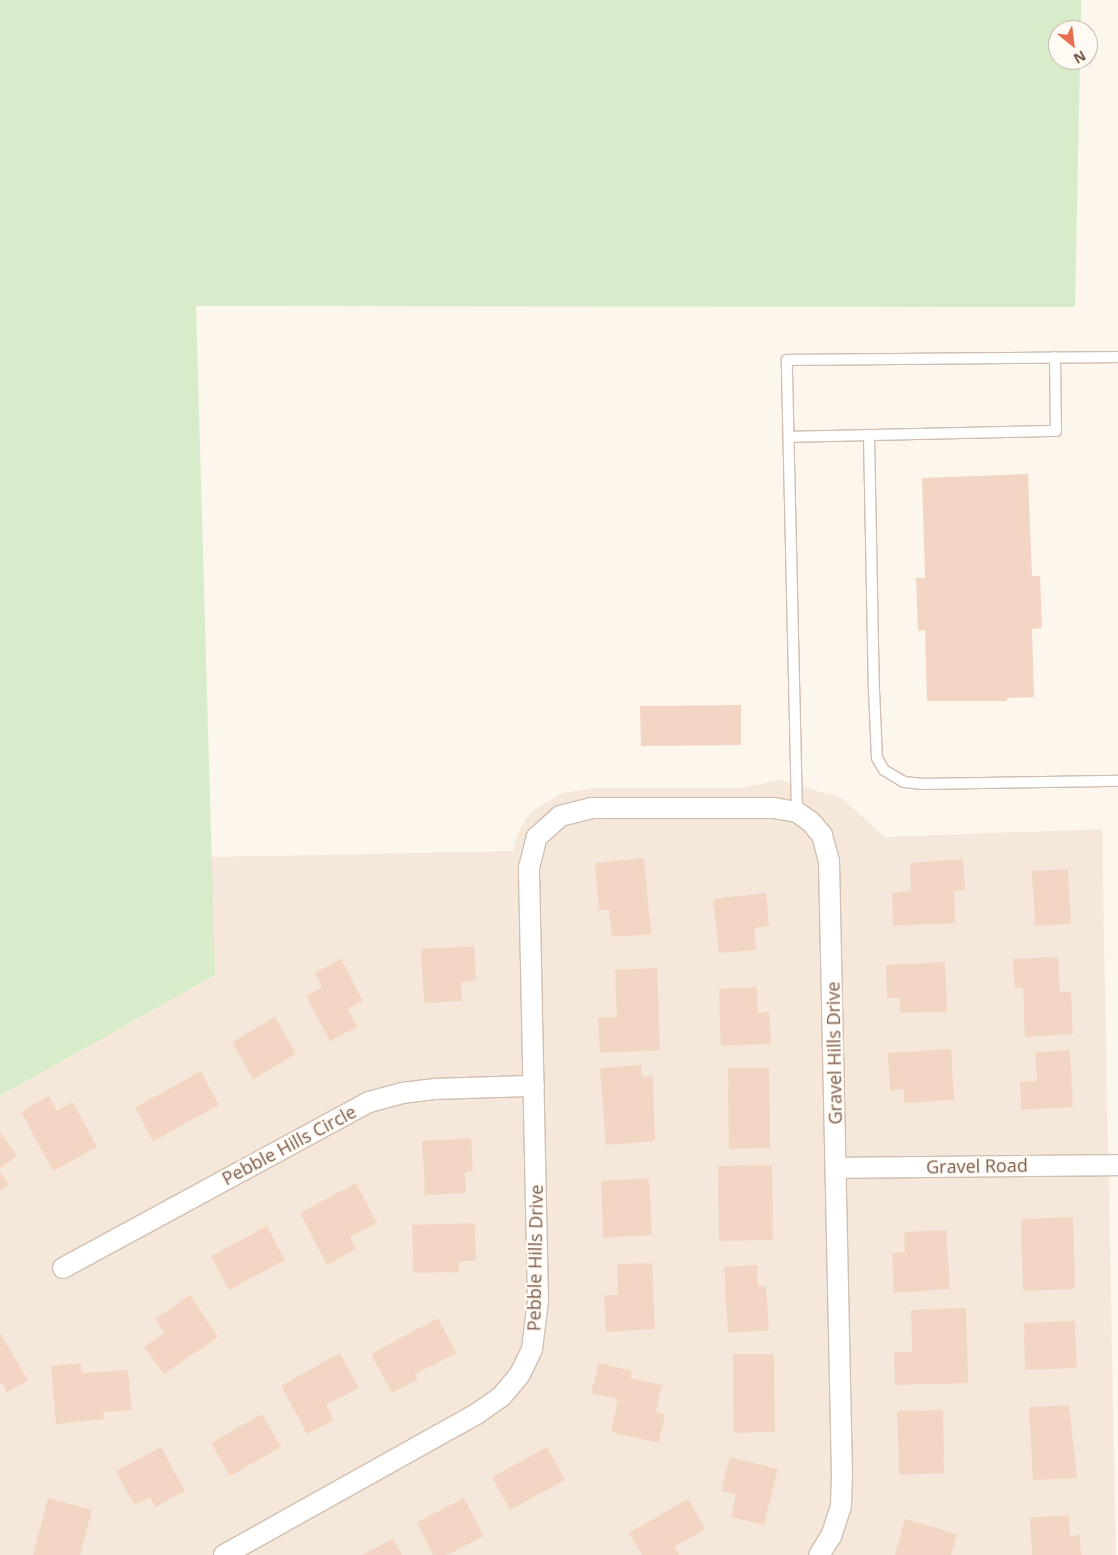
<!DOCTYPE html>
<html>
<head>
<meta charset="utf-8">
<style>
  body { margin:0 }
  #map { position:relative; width:1118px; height:1555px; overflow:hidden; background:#fdf6ec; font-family:"Open Sans",sans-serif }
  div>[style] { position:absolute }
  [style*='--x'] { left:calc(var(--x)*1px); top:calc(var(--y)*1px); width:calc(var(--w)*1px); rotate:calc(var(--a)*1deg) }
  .residential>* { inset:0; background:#f5e8da }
  .green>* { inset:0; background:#d8ecc9 }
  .building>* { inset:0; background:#f3d5c3 }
  .roads { filter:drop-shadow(1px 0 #d1beb0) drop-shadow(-1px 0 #d1beb0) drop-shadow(0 1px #d1beb0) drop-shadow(0 -1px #d1beb0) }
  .lane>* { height:10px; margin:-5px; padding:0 5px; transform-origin:5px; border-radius:5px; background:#fff }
  .street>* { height:20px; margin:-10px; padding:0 10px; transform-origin:10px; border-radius:10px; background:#fff }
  span { translate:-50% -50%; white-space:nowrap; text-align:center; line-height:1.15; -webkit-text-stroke:4.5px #fffaf3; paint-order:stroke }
  .street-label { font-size:18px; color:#7a5c4d }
  .north { position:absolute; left:1048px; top:20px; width:50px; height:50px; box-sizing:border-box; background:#fffaf3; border:1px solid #cabbb1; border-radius:50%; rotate:151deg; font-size:14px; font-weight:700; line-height:20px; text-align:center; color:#7a5c4d }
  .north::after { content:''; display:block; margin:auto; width:18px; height:22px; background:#e76f51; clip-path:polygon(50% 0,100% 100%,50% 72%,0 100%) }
</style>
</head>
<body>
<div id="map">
  <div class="residential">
    <div style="clip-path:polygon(779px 780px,842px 798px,885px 837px,1102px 829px,1116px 1555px,0 1555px,0 1096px,215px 975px,211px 857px,513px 851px,518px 832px,531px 812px,562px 793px,595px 788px,741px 788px)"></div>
  </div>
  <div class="green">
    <div style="clip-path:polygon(0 0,1081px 0,1081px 30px,1058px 30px,1058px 60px,1080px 60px,1075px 307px,196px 306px,215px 975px,0 1096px)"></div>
  </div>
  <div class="building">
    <div style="clip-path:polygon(1028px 474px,1032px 576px,1040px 576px,1042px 628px,1032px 629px,1034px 697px,1007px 698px,1007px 701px,927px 701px,925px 630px,918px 631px,916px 578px,925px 578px,922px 478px)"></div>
    <div style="clip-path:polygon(741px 705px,741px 745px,641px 746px,640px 706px)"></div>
    <div style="clip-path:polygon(644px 858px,651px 934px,612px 937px,609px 910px,599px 910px,595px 863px)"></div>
    <div style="clip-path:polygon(963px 859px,965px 890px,954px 891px,955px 923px,893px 926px,892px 893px,911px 891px,910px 863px)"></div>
    <div style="clip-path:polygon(1068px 869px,1071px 924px,1035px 926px,1032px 871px)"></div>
    <div style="clip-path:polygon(766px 893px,769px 926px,754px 928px,756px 950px,719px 953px,713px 899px)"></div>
    <div style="clip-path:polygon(474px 946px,476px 981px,461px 982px,462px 1001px,424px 1003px,421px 949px)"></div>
    <div style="clip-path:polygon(1058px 957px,1060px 992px,1071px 992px,1073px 1034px,1025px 1037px,1023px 987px,1015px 988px,1013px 959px)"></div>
    <div style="clip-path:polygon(341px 959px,363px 1001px,348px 1009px,357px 1027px,330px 1041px,306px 996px,322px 987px,315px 973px)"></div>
    <div style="clip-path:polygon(945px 962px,947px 1012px,900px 1013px,900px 998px,887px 998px,886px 965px)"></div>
    <div style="clip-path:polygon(657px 968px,660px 1050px,600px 1053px,598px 1018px,617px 1017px,615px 970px)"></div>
    <div style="clip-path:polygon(757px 987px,758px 1013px,769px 1012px,771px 1044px,721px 1046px,719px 989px)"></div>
    <div style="clip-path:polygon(275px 1017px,296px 1054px,253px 1079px,232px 1042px)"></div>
    <div style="clip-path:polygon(951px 1049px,954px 1100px,904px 1103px,904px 1089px,890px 1091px,888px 1053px)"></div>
    <div style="clip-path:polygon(1070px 1050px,1073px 1107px,1021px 1110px,1020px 1082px,1037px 1081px,1035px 1052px)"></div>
    <div style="clip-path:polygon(641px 1065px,642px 1077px,653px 1076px,655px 1141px,606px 1145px,600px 1068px)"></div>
    <div style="clip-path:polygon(728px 1068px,769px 1068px,770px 1148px,729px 1149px)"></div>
    <div style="clip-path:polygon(201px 1071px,219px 1105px,153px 1141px,135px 1108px)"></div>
    <div style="clip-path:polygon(49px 1096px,57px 1111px,73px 1102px,97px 1147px,53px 1171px,21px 1112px)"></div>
    <div style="clip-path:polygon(0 1132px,17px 1156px,0 1168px)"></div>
    <div style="clip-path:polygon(471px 1138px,473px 1171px,465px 1172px,466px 1193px,425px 1195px,422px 1141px)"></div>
    <div style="clip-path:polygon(772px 1165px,773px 1240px,719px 1241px,718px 1166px)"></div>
    <div style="clip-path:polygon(0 1172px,9px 1184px,0 1191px)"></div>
    <div style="clip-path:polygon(649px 1178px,652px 1235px,603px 1238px,601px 1181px)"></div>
    <div style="clip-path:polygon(356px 1183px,377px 1223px,350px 1237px,356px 1249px,327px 1265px,300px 1213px)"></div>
    <div style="clip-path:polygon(1073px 1217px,1075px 1289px,1023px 1291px,1021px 1219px)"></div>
    <div style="clip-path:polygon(475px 1223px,476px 1261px,459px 1261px,459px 1272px,413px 1273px,412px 1225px)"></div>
    <div style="clip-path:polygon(267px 1226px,285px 1260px,229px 1290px,211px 1256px)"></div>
    <div style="clip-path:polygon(946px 1230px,950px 1289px,894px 1293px,892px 1253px,905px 1252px,904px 1232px)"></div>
    <div style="clip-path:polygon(652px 1263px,655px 1329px,606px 1332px,604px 1295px,618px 1295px,617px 1264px)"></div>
    <div style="clip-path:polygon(757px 1265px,758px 1286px,766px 1286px,769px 1330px,728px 1333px,724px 1267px)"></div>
    <div style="clip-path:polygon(190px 1295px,218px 1337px,164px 1374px,144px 1347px,164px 1333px,155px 1319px)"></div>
    <div style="clip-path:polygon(966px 1308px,968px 1383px,895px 1385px,894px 1352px,912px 1352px,911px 1310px)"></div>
    <div style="clip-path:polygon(438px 1318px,456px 1353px,415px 1374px,418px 1379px,392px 1393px,371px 1354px)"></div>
    <div style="clip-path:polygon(1075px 1321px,1077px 1368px,1025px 1370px,1024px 1323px)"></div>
    <div style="clip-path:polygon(0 1333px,28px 1380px,7px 1392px,0 1381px)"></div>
    <div style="clip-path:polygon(340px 1353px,359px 1388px,326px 1405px,334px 1420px,307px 1434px,281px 1386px)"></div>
    <div style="clip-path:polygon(733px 1354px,774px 1354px,775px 1432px,734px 1433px)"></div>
    <div style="clip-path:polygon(81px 1363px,82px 1373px,128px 1370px,132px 1410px,103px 1412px,104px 1419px,56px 1424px,51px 1366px)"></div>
    <div style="clip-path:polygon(599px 1363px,632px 1371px,630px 1378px,662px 1385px,656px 1412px,665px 1414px,659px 1443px,611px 1432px,618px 1399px,591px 1393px)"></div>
    <div style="clip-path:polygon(1069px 1405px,1077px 1478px,1033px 1480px,1029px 1407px)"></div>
    <div style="clip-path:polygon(943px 1410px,944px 1473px,899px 1475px,897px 1411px)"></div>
    <div style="clip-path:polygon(262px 1414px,281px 1447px,230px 1476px,211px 1443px)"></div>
    <div style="clip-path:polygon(161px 1447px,185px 1491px,155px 1507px,150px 1497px,134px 1505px,116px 1471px)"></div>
    <div style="clip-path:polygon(547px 1447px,565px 1480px,510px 1510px,492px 1477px)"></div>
    <div style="clip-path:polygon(730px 1457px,778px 1469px,764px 1525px,731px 1517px,736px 1495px,721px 1491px)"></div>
    <div style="clip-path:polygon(48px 1498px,92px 1510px,80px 1555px,33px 1555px)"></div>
    <div style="clip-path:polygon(464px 1498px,484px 1536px,447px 1555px,433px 1555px,417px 1522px)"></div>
    <div style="clip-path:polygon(688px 1499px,705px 1529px,675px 1547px,679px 1555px,642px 1555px,629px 1533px)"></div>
    <div style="clip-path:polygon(1069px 1515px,1070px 1536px,1080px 1535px,1081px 1555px,1032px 1555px,1030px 1518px)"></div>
    <div style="clip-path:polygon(905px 1519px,957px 1534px,951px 1555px,895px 1555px)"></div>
    <div style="clip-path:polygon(393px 1539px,402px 1555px,362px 1555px)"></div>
  </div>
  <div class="roads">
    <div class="lane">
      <div style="--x:869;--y:435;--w:255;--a:88.9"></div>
      <div style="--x:874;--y:690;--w:68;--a:87.5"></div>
      <div style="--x:877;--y:758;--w:14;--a:60"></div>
      <div style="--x:884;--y:770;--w:23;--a:31"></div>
      <div style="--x:904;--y:782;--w:19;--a:6"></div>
      <div style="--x:923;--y:784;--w:195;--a:-0.9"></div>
      <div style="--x:789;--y:437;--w:267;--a:-1.3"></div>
      <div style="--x:1056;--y:431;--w:74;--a:-90.8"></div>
      <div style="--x:797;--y:812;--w:452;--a:-91.3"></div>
      <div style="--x:787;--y:360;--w:331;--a:-0.5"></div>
    </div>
    <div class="street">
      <div style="--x:836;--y:1168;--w:282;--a:-0.6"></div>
      <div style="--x:63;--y:1268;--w:348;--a:-28.5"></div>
      <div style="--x:369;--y:1102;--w:34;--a:-15"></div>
      <div style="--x:402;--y:1093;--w:34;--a:-7"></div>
      <div style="--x:436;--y:1089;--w:98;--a:-1.8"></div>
      <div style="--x:224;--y:1555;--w:287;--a:-29.2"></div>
      <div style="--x:475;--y:1415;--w:32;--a:-35"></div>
      <div style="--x:501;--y:1397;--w:30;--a:-50"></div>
      <div style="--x:520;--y:1374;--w:28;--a:-64"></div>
      <div style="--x:532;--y:1349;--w:48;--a:-82.9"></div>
      <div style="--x:538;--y:1301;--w:433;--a:-91.2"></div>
      <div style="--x:529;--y:868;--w:32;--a:-76"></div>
      <div style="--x:537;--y:837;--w:31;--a:-42"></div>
      <div style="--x:560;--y:816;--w:32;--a:-14"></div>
      <div style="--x:591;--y:808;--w:183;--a:0"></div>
      <div style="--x:774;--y:808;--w:23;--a:10"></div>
      <div style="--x:797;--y:812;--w:17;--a:36"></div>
      <div style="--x:811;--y:822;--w:17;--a:50"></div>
      <div style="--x:822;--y:835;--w:27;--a:75"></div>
      <div style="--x:829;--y:861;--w:614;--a:88.79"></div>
      <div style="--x:842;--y:1475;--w:31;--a:92"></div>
      <div style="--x:841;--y:1506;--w:32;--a:108"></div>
      <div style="--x:831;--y:1536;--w:22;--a:122"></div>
    </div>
  </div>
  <div class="street-label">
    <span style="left:834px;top:1053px;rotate:-91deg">Gravel Hills Drive</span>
    <span style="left:289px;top:1145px;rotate:-28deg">Pebble Hills Circle</span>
    <span style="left:977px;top:1166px;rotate:-1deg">Gravel Road</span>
    <span style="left:535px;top:1258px;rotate:-89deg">Pebble Hills Drive</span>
  </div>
  <div class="north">N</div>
</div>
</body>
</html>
